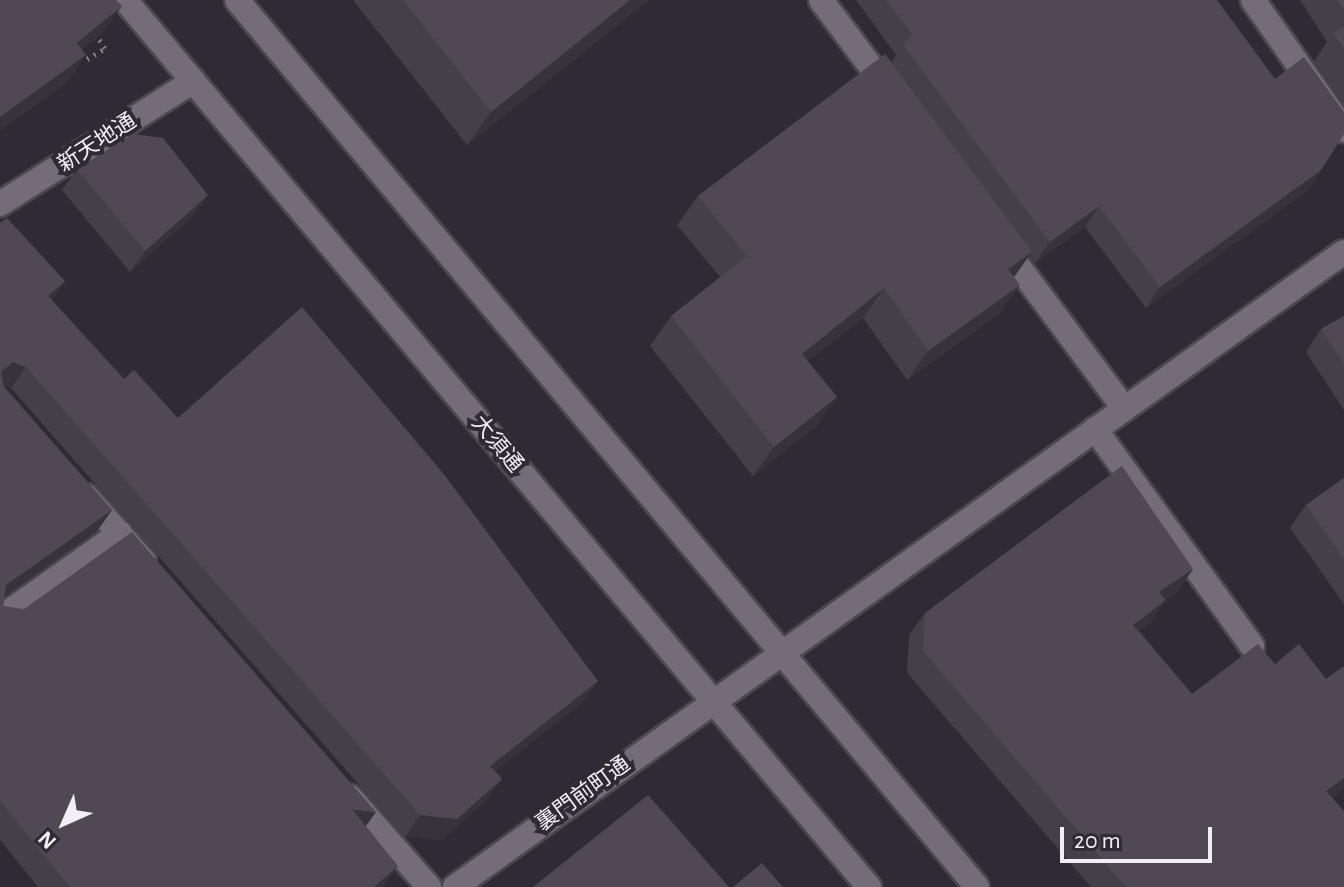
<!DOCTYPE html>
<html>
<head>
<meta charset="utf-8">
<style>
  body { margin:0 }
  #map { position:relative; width:1344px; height:887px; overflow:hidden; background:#302a34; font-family:"Alegreya Sans","Noto Sans JP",sans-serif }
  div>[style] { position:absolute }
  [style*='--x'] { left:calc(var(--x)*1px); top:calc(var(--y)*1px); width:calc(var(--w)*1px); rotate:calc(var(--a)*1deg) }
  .path>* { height:5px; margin-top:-2.5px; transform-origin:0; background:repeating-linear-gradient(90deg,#837d86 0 2px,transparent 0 8px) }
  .roads { filter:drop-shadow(2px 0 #4d474f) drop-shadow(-2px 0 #4d474f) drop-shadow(0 2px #4d474f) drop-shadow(0 -2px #4d474f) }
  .minor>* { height:24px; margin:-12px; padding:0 12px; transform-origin:12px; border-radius:12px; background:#746c78 }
  .wall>* { inset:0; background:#453f48 }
  .shaded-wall>* { inset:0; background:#38333b }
  .building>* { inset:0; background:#504954 }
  span { translate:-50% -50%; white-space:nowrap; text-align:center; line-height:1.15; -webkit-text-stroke:8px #302a34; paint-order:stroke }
  .street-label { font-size:22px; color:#f3eef5 }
  .north { position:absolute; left:24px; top:783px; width:80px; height:80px; -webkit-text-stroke:6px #302a34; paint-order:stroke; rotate:225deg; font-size:22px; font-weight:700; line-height:32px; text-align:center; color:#f3eef5 }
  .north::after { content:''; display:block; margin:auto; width:28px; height:36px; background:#f3eef5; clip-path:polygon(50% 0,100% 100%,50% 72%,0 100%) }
  .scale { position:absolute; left:1060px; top:827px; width:152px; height:36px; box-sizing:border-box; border:4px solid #f3eef5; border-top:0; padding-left:10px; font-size:24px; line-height:28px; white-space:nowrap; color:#f3eef5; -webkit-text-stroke:6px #302a34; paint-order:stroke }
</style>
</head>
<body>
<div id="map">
  <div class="path">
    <div style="--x:87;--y:59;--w:21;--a:-31"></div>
    <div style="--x:105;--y:48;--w:12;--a:-125"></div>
  </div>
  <div class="roads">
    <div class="minor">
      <div style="--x:125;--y:0;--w:1158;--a:50.01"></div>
      <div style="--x:237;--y:0;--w:1155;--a:50.16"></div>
      <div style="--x:821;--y:0;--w:114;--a:53.2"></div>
      <div style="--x:1253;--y:0;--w:159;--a:55"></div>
      <div style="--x:0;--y:204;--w:229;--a:-32.5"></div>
      <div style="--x:1001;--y:243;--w:206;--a:53.3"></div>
      <div style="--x:1095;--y:429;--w:268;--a:54.1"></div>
      <div style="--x:86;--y:496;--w:87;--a:48.3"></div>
      <div style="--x:0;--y:618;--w:147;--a:-35.3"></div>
      <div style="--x:350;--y:797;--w:120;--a:48.7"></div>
      <div style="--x:455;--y:887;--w:1092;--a:-35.54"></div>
    </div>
  </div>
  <div class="wall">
    <div style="clip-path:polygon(353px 0,649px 0,467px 145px)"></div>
    <div style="clip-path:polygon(856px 0,1217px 0,1321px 170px,1307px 191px,1146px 308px,1085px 227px,1035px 263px,1029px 255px,1014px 277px,999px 314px,907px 380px,863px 318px,808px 361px,837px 397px,816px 426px,753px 476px,650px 346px,671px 316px,720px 277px,677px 225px,698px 196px,891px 62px,896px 55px)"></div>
    <div style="clip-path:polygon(1300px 0,1344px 0,1344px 104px,1314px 61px,1327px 42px)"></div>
    <div style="clip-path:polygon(77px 169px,208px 195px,193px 216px,130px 272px,62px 190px)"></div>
    <div style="clip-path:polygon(0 223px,65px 281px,52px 300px,124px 379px,178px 418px,598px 681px,583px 702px,495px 771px,502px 779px,487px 800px,442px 840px,405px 837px,11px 388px,3px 385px,112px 510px,97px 531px,5px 596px,3px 606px,366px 826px,383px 887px,38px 887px,0 840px)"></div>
    <div style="clip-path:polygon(1344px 316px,1344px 410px,1306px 352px,1321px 329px)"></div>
    <div style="clip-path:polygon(1344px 478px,1344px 604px,1290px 528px,1306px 505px)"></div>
    <div style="clip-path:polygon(1193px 569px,1177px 592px,1165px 600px,1150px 623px,1139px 631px,1192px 694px,1275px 664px,1326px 679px,1344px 666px,1344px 789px,1332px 798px,1344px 887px,1091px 887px,907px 673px,909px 635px,925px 613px)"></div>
  </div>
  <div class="shaded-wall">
    <div style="clip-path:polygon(630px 0,649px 0,467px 145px,491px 112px)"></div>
    <div style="clip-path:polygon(122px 6px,102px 34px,58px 70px,77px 43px)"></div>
    <div style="clip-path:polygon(86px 55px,67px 83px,0 131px,0 117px)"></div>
    <div style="clip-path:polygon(1321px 170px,1307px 191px,1146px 308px,1160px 287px)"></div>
    <div style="clip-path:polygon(208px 195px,193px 216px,130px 272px,145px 251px)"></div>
    <div style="clip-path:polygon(1099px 206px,1085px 227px,1035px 263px,1050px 242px)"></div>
    <div style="clip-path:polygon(1032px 252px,1011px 281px,1008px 269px)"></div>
    <div style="clip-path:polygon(65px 281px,50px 303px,48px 296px)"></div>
    <div style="clip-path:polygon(1020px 285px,999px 314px,907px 380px,928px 351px)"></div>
    <div style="clip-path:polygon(884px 288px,863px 318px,781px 383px,802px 354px)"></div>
    <div style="clip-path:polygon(13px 362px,26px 367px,11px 388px,0 384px,0 373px)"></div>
    <div style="clip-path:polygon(837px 397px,816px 426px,753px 476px,774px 447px)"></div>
    <div style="clip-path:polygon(112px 510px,97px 531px,0 600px,6px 585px)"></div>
    <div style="clip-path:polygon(1193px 569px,1177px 592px,1143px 614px,1159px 592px)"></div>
    <div style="clip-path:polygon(1166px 600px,1150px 623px,1118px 647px,1133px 625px)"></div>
    <div style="clip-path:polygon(598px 681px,583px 702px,475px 787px,490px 766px)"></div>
    <div style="clip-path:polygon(1344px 778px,1344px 789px,1311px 813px,1326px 791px)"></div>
    <div style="clip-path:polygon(502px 779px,487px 800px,442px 840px,405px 837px,420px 815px)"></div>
    <div style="clip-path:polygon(352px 809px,376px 812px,361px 833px)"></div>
    <div style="clip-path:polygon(398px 866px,383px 887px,374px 887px)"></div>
  </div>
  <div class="building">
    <div style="clip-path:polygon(0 0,116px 0,122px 6px,77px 43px,86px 55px,0 117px)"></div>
    <div style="clip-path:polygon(403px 0,630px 0,491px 112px)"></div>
    <div style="clip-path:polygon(886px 0,1217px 0,1275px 79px,1304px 57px,1344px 112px,1344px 134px,1321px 170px,1160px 287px,1099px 206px,1050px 242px,903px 45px,912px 34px)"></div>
    <div style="clip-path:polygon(1337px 0,1344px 0,1344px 10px)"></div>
    <div style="clip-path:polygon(1344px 26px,1344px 49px,1333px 33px)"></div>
    <div style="clip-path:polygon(885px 54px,1032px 252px,1008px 269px,1020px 285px,928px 351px,884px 288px,802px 354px,837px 397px,774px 447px,671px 316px,747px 256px,698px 196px)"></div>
    <div style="clip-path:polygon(134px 134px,163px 138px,208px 195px,145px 251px,77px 169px)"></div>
    <div style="clip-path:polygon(7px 218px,65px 281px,48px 296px,124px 379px,134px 370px,178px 418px,302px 307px,443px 473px,598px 681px,490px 766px,502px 779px,457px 819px,420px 815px,26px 367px,13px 362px,1px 371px,4px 387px,112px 510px,6px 585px,3px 606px,24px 609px,132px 532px,376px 812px,352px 809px,398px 866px,374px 887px,70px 887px,0 801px,0 223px)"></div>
    <div style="clip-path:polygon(1344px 316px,1344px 364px,1321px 329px)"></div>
    <div style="clip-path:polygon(1122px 466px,1193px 569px,1159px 592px,1166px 600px,1133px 625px,1192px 694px,1258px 644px,1275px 664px,1299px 644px,1326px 679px,1344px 666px,1344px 778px,1326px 791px,1344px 811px,1344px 887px,1126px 887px,923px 651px,925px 613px)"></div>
    <div style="clip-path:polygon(1344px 478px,1344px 559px,1306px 505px)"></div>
    <div style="clip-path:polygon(648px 795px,729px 887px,533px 887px)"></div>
    <div style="clip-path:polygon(762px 863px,783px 887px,733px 887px)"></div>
  </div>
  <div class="street-label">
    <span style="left:97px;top:143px;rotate:-33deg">新天地通</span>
    <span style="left:497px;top:444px;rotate:50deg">大須通</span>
    <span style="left:583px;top:794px;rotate:-36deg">裏門前町通</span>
  </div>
  <div class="north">N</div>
  <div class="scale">20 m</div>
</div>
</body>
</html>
